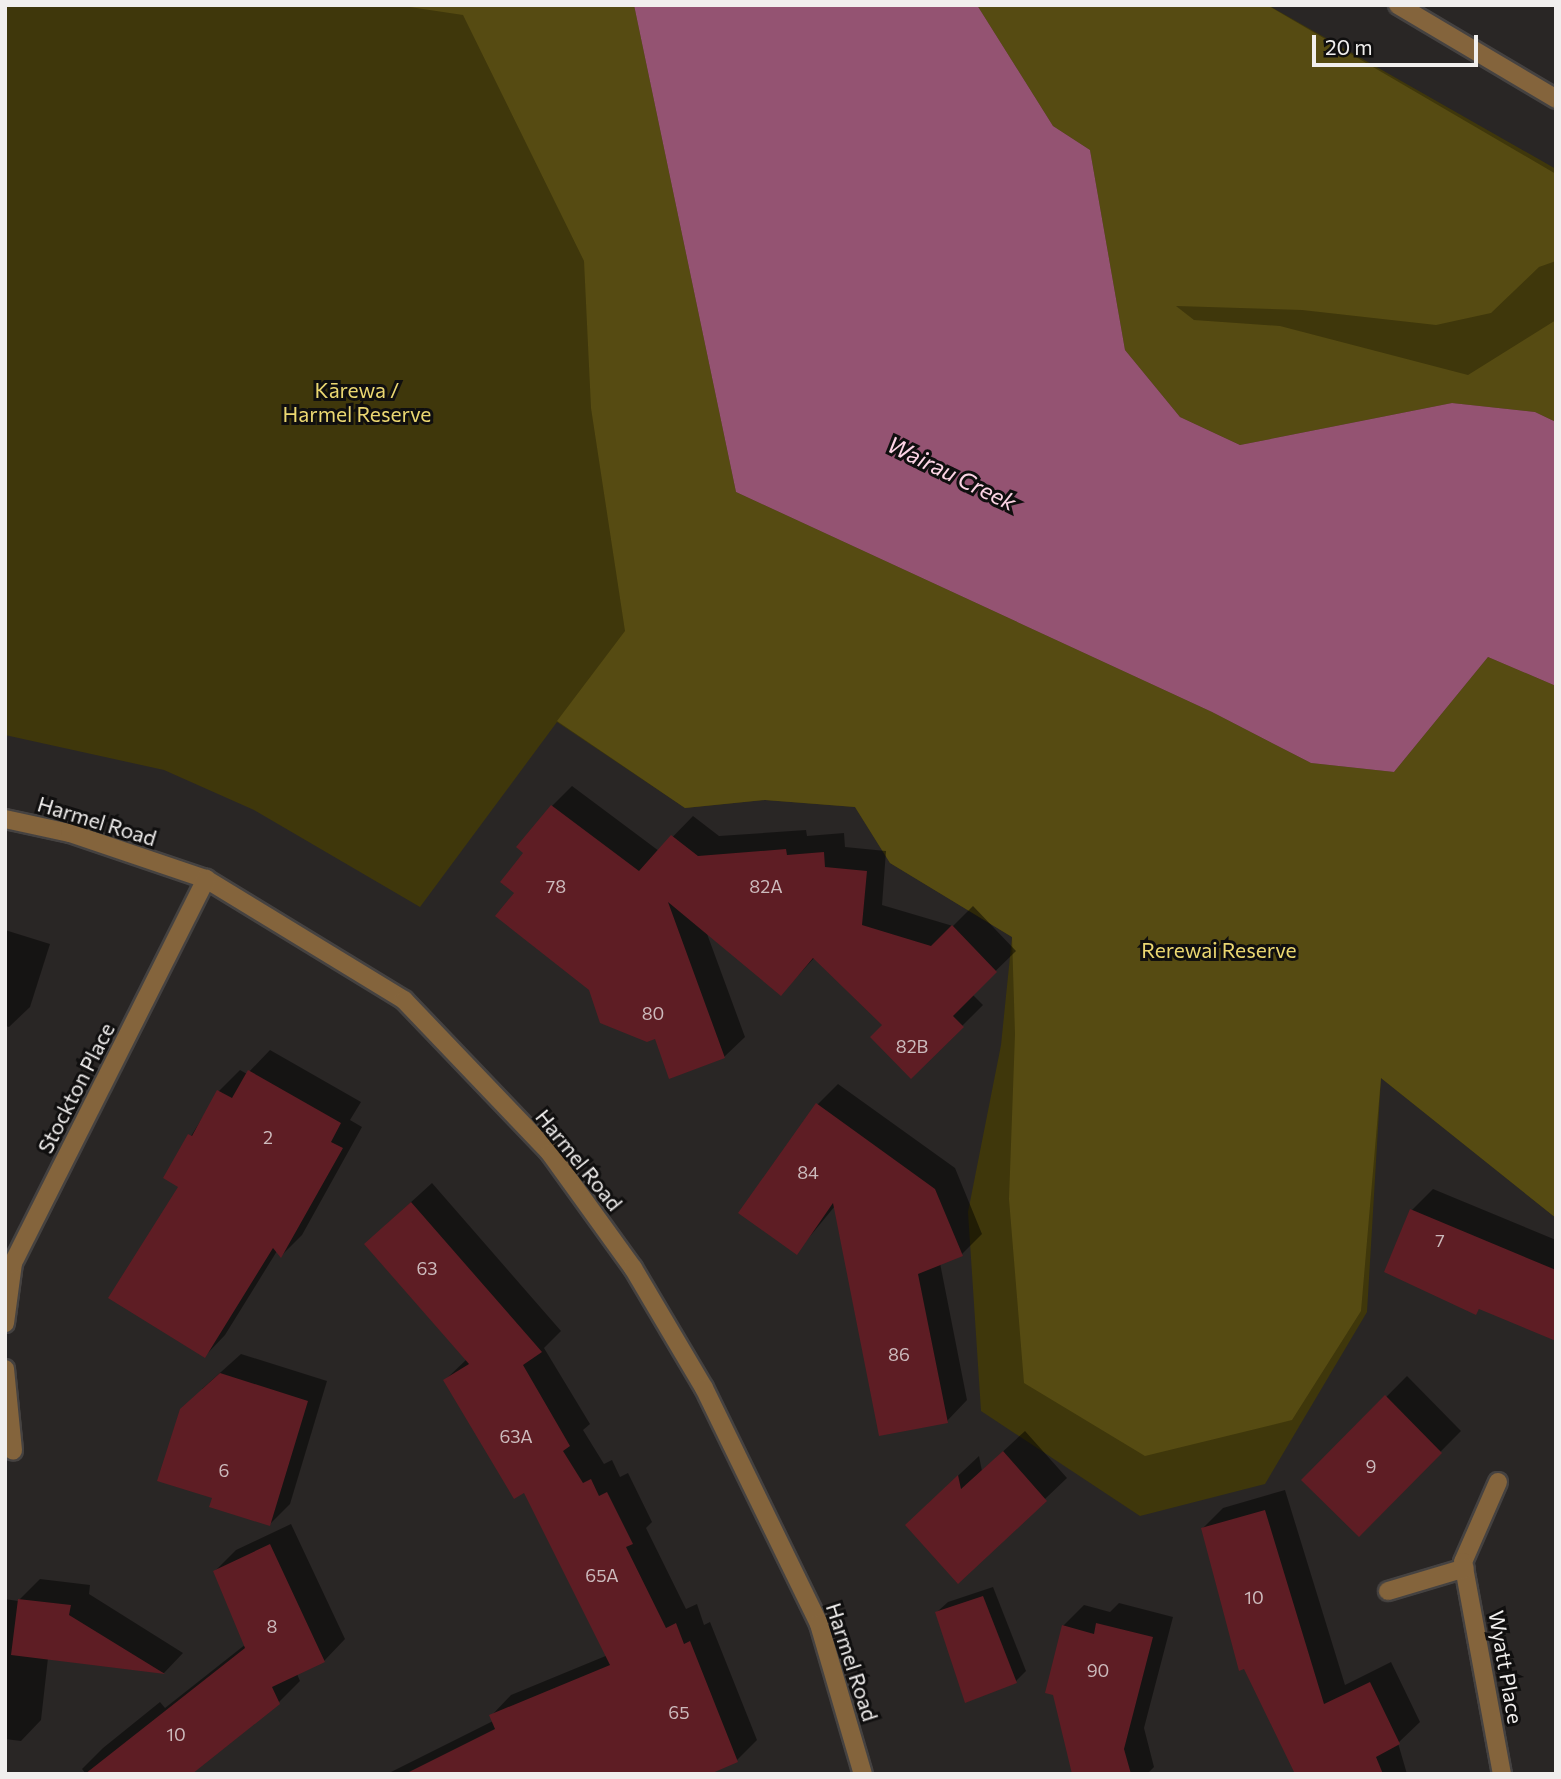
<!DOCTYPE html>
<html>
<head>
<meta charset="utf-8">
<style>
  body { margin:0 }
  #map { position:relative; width:1561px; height:1779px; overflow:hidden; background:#292625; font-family:Commissioner,sans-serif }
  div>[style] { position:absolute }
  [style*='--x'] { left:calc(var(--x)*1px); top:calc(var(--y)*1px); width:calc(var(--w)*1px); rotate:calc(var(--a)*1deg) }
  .green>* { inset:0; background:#3f370b }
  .forest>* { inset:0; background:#564b12 }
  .water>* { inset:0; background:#945372 }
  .shadow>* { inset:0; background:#0007 }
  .building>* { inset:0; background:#5e1d24 }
  .roads { filter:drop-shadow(2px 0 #454241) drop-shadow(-2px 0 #454241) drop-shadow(0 2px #454241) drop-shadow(0 -2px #454241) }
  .street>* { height:18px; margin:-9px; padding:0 9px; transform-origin:9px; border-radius:9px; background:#84643c }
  span { translate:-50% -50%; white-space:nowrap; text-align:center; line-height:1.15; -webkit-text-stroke:6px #100f0f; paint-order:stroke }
  .number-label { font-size:18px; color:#ccbabc }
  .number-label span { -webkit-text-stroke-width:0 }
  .park-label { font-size:21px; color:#ebd771 }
  .street-label { font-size:21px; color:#f1efee }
  .water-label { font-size:23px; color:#fdd5e6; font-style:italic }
  .frame { position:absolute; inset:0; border:7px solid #f1efee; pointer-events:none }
  .scale { position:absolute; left:1312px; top:35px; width:166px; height:32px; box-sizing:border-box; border:4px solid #f1efee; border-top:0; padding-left:9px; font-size:21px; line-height:24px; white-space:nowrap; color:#f1efee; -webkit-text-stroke:5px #100f0f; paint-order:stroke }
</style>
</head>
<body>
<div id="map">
  <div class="green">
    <div style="clip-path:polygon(5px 5px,1268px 5px,1556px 169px,1556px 1218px,1381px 1078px,1367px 1312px,1265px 1484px,1140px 1516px,981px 1411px,968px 1212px,1001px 1045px,1012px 937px,890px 863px,855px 807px,765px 800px,685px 808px,557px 722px,420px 907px,254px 810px,164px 770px,5px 735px)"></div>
  </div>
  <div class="forest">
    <div style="clip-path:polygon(396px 5px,634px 5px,736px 492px,1212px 712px,1311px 763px,1394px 772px,1488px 657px,1556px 686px,1556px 1218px,1381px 1078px,1361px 1311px,1292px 1420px,1145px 1456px,1024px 1383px,1009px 1199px,1015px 1034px,1012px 937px,890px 863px,855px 807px,765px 800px,685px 808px,557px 721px,625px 631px,591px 408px,584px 261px,463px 15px)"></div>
    <div style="clip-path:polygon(977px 5px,1267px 5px,1556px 174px,1556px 261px,1539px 267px,1491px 313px,1436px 325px,1302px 310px,1176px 306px,1194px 320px,1280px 326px,1468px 375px,1556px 320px,1556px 422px,1535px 412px,1452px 403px,1240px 445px,1180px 417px,1125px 350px,1090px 150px,1053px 126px)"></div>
  </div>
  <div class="water">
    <div style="clip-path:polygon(634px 5px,977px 5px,1053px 126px,1090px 150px,1125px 350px,1180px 417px,1240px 445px,1452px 403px,1535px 412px,1556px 422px,1556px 686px,1488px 657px,1394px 772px,1311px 763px,1212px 712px,736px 492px)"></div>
  </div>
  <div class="shadow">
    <div style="clip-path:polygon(572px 786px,659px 851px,693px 816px,719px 836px,806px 830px,807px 836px,844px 833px,845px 847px,886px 851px,882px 905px,953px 926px,973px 906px,1016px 951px,972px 994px,983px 1005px,911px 1077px,884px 1025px,815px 957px,781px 994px,706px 931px,745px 1037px,724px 1057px,656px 1037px,591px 989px,525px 852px,552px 806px)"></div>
    <div style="clip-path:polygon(5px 930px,50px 944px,30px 1007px,9px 1027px,5px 1026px)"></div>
    <div style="clip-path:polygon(270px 1050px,361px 1102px,350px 1120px,362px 1127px,302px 1235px,281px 1256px,277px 1251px,225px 1335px,205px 1356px,180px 1186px,165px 1178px,219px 1091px,240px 1070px,247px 1074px)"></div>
    <div style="clip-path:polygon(838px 1084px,955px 1168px,982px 1234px,962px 1254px,940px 1263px,967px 1400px,947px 1421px,835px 1206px,797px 1252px,740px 1212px,818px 1104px)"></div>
    <div style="clip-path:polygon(432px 1183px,561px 1331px,544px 1348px,590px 1424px,583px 1430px,604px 1464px,612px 1460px,620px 1477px,628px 1473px,652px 1522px,646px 1528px,686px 1609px,697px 1604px,704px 1625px,710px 1622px,757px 1740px,737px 1760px,705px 1774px,387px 1774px,493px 1721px,491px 1716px,511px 1695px,608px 1655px,525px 1490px,445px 1380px,467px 1359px,387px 1224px)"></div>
    <div style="clip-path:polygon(1433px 1189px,1556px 1240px,1556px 1334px,1480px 1308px,1476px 1313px,1412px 1210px)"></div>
    <div style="clip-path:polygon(241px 1354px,327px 1381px,290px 1504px,270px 1524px,214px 1497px,202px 1389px)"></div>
    <div style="clip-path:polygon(1407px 1376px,1461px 1431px,1359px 1534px,1304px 1480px)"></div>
    <div style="clip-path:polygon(1025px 1431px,1067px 1478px,959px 1581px,928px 1504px,979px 1456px,982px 1471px)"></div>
    <div style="clip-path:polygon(1285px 1490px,1345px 1685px,1391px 1662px,1420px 1722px,1398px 1743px,1407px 1774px,1297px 1774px,1245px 1667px,1240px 1669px,1202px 1529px,1223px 1508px)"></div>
    <div style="clip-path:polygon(291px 1524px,345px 1639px,324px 1661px,297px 1674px,300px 1681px,279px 1702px,86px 1774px,82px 1769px,103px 1748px,160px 1702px,165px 1708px,246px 1644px,215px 1571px,236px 1550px)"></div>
    <div style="clip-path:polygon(40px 1579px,90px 1585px,89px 1594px,183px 1653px,164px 1673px,48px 1658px,41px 1720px,21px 1741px,5px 1739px,5px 1599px,18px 1601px)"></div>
    <div style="clip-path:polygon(993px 1587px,1026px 1671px,1016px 1681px,937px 1612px,948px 1602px)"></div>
    <div style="clip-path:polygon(1119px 1603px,1173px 1617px,1144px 1728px,1154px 1767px,1147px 1774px,1073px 1774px,1063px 1626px,1084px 1605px,1110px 1612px)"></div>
  </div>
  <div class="building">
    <div style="clip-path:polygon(551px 805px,639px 871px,671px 835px,698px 856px,786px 849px,787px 855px,824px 852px,825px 867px,867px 871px,862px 925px,931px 946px,952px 925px,997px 972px,953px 1016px,964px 1027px,911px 1079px,870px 1037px,882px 1025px,813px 958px,781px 996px,668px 902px,725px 1058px,669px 1079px,655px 1039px,647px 1042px,600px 1023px,589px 990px,495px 916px,514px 893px,500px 882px,523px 853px,516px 847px)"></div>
    <div style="clip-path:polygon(248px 1070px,341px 1123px,331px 1142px,343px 1148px,281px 1258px,273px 1248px,205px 1358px,108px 1298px,178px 1187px,163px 1178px,188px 1134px,192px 1136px,217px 1090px,232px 1098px)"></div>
    <div style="clip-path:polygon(816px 1103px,935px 1189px,963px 1256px,918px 1274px,948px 1423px,879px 1436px,833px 1203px,797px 1255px,738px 1213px)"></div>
    <div style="clip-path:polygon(411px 1202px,542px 1352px,523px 1365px,570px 1446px,563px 1451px,583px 1483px,591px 1479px,599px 1496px,607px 1492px,633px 1544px,626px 1547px,666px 1628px,676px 1623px,684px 1644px,690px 1641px,738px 1762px,710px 1774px,405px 1774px,495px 1729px,489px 1715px,610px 1665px,524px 1493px,514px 1499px,443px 1380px,469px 1364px,364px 1244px)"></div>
    <div style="clip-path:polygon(1410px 1209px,1556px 1270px,1556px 1341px,1479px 1309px,1476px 1315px,1384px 1272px)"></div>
    <div style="clip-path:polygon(220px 1373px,308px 1401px,270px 1526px,209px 1507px,212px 1498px,157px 1481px,180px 1409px)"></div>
    <div style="clip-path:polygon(1385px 1395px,1442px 1453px,1359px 1537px,1301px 1480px)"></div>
    <div style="clip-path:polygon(1003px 1451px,1047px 1501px,958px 1584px,905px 1525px,958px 1475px,961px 1489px)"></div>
    <div style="clip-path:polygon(1265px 1510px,1324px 1704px,1370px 1682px,1400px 1744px,1376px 1757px,1383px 1774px,1295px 1774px,1244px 1669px,1239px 1671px,1201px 1528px)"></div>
    <div style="clip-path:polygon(270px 1544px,325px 1662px,272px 1687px,280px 1704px,192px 1774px,85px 1774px,245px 1648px,213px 1571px)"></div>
    <div style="clip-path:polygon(983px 1596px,1017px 1683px,965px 1703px,935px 1612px)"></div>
    <div style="clip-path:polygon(18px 1599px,71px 1605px,69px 1615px,165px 1674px,11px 1655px)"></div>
    <div style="clip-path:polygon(1096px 1623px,1153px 1637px,1124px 1749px,1131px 1774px,1072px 1774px,1053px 1695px,1045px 1693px,1062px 1625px,1094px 1634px)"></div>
  </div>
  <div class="roads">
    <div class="street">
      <div style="--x:1398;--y:5;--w:184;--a:30.7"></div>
      <div style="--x:5;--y:819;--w:66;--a:12.2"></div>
      <div style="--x:70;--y:833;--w:144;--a:18.7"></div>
      <div style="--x:206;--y:879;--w:232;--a:31.4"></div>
      <div style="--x:404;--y:1000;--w:211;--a:46.3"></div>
      <div style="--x:550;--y:1153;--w:142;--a:54.2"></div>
      <div style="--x:633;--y:1268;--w:139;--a:59.4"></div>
      <div style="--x:704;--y:1388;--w:263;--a:64"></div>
      <div style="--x:819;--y:1624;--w:156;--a:73.7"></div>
      <div style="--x:5;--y:1323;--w:61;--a:-82.4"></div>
      <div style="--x:13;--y:1263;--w:430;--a:-63.3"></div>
      <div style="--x:5;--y:1369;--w:82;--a:84.4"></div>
      <div style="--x:1498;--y:1482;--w:87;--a:113.6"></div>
      <div style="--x:1463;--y:1562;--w:216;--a:79.6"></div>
      <div style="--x:1388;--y:1591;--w:80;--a:-16.6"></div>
    </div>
  </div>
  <div class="number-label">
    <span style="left:556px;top:886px">78</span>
    <span style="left:766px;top:886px">82A</span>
    <span style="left:653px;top:1013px">80</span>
    <span style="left:912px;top:1046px">82B</span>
    <span style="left:268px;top:1137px">2</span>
    <span style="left:808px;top:1172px">84</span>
    <span style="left:1440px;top:1240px">7</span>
    <span style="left:427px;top:1268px">63</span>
    <span style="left:899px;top:1354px">86</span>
    <span style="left:516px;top:1436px">63A</span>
    <span style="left:1371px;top:1466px">9</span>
    <span style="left:224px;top:1470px">6</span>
    <span style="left:602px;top:1575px">65A</span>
    <span style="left:1254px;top:1597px">10</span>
    <span style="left:272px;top:1626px">8</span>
    <span style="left:1098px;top:1670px">90</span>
    <span style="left:679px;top:1712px">65</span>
    <span style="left:176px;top:1734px">10</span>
  </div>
  <div class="park-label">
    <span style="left:357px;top:402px">Kārewa /<br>Harmel Reserve</span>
    <span style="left:1219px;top:950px">Rerewai Reserve</span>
  </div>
  <div class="street-label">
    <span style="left:97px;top:821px;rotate:17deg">Harmel Road</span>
    <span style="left:76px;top:1088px;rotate:-63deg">Stockton Place</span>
    <span style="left:579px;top:1160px;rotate:51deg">Harmel Road</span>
    <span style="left:852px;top:1662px;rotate:72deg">Harmel Road</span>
    <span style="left:1506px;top:1667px;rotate:80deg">Wyatt Place</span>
  </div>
  <div class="water-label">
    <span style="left:952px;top:473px;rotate:26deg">Wairau Creek</span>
  </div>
  <div class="frame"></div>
  <div class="scale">20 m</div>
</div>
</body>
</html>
